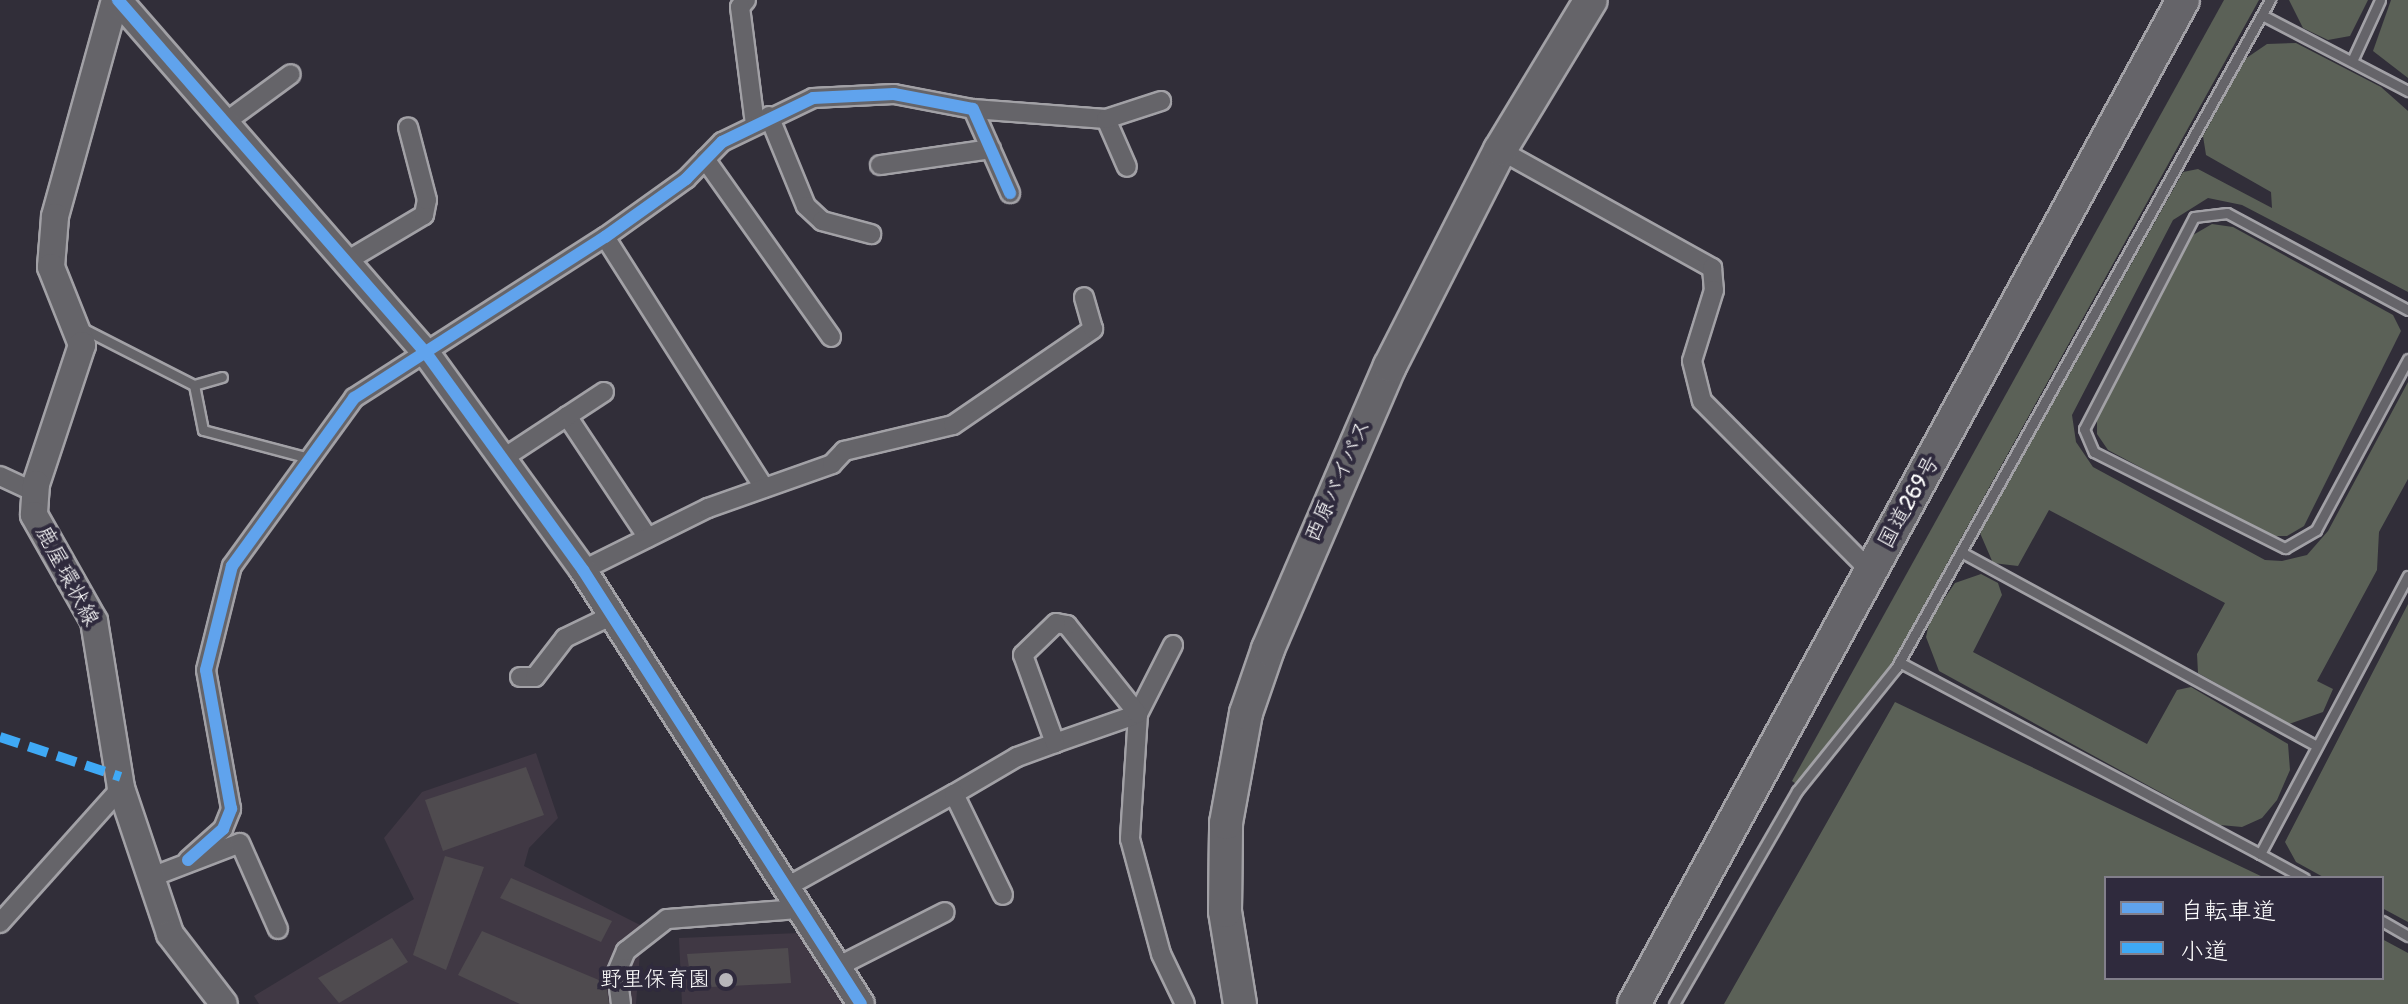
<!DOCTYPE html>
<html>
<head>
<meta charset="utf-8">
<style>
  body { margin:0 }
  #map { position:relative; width:2408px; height:1004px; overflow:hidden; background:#312e39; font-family:Pangolin,"Klee One",sans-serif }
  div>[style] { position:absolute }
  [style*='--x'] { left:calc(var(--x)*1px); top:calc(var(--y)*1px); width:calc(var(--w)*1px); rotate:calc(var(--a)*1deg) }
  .built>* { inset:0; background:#403844 }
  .green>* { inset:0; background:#5b6157 }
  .building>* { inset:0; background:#4f4b4f }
  .roads { filter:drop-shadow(2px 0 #a2a1a6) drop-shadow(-2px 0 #a2a1a6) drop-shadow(0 2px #a2a1a6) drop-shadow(0 -2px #a2a1a6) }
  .lane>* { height:9px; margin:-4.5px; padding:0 4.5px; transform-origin:4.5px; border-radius:4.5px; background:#656469 }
  .street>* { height:18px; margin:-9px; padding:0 9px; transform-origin:9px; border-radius:9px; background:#656469 }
  .secondary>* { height:26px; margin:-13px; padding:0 13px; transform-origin:13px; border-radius:13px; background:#656469 }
  .highway>* { height:32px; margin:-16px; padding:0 16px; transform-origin:16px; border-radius:16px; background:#656469 }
  .quiet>* { height:10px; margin-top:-5px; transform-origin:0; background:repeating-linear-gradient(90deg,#3fa9f5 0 20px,transparent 0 30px) }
  .cycleway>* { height:12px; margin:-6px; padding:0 6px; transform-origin:6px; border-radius:6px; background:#60a3ed }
  .dots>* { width:22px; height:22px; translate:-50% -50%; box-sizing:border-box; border:4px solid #2f2a3d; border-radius:50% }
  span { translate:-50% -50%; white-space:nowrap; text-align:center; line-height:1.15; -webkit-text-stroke:8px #2f2a3d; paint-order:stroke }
  .street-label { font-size:22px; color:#fff }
  .poi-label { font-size:22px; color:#fff }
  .right { translate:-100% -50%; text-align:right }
  .legend { position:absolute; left:2104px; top:876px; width:280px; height:104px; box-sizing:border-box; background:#2f2a3d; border:2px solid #827f8b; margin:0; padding:10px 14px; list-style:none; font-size:24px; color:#fff }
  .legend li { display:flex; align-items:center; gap:16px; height:40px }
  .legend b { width:40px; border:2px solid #827f8b }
</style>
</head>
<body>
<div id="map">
  <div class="built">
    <div style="clip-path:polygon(536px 753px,558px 818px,529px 848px,524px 866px,642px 926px,636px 1004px,259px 1004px,254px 996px,414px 899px,384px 838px,422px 792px)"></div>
    <div style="clip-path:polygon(800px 933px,844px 1004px,682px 1004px,679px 938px)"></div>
  </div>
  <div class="green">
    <div style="clip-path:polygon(2224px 0,2259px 0,1887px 672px,1799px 786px,1792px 781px)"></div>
    <div style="clip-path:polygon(2289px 0,2368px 0,2350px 36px,2328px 40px,2303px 28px)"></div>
    <div style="clip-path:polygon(2391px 0,2408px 0,2408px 78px,2373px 51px)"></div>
    <div style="clip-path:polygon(2296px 43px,2381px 87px,2408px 111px,2408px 292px,2242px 205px,2208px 198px,2173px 220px,2072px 415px,2076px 442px,2093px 467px,2265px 560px,2282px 561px,2307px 555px,2328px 531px,2408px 382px,2408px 479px,2379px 532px,2377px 570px,2317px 681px,2333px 689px,2323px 712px,2289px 724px,2198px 673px,2197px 654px,2225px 603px,2049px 510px,2018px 566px,1993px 563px,1980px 533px,2183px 172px,2198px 169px,2272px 208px,2271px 192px,2206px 155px,2203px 136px,2245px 59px,2267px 44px)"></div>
    <div style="clip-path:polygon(2212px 224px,2233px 227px,2393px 315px,2401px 331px,2304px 526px,2287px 536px,2269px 536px,2108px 450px,2097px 434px,2097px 413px,2193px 235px)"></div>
    <div style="clip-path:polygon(1981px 574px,1998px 583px,2002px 595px,1973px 652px,2147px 744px,2177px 690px,2191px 687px,2288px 744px,2290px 770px,2277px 800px,2262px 818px,2242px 827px,2220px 825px,1939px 671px,1926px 637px,1930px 619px,1955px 583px)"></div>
    <div style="clip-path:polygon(2408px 604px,2408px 922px,2382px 908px,2382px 878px,2325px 878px,2296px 862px,2285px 842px)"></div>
    <div style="clip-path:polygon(1895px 702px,2265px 878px,2106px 878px,2106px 978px,2382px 978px,2382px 939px,2408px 953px,2408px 1004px,1724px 1004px)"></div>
  </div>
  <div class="building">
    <div style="clip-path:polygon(526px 767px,544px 815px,443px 851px,425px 800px)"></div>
    <div style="clip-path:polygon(445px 856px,484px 867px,446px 970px,413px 955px)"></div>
    <div style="clip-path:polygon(511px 878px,612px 921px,601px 942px,500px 898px)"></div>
    <div style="clip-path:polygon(482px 931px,606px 983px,609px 1004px,520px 1004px,458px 975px)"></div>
    <div style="clip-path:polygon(392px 938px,408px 962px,339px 1003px,318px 978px)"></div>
    <div style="clip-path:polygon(788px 948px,791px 983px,692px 988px,687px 954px)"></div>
  </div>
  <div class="roads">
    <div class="lane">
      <div style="--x:2262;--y:15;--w:165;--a:27.5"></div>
      <div style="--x:2352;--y:61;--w:67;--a:-65.3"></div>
      <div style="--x:2408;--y:310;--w:205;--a:-151.8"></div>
      <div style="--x:2227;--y:213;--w:33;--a:173"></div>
      <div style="--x:2194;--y:217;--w:239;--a:117.4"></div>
      <div style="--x:2084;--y:429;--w:25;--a:67"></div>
      <div style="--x:2094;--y:452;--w:214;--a:26.7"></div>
      <div style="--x:2285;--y:548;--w:36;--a:-30"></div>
      <div style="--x:2316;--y:530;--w:194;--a:-61.7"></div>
      <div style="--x:82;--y:328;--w:126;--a:27"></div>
      <div style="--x:194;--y:385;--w:46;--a:78.7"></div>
      <div style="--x:203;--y:430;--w:110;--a:14.8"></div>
      <div style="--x:194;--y:385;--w:29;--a:-16"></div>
      <div style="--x:1961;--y:552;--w:405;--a:28.6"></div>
      <div style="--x:1899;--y:662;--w:409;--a:28"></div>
      <div style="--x:2260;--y:854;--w:315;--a:-62"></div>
      <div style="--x:2260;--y:854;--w:50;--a:28.6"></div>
      <div style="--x:2382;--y:921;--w:30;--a:30"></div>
      <div style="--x:1674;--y:1004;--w:246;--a:-60"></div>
      <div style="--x:1797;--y:791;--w:158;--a:-51.2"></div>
      <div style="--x:1896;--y:668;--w:766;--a:-60.76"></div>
    </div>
    <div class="street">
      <div style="--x:746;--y:0;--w:9;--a:131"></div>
      <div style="--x:740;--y:7;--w:118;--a:82.7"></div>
      <div style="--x:973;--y:109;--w:133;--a:4.3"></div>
      <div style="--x:1106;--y:119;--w:52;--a:66.4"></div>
      <div style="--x:769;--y:116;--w:97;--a:67.7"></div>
      <div style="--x:806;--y:206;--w:22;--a:43"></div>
      <div style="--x:822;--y:221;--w:51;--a:14.9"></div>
      <div style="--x:1106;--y:119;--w:58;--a:-18.1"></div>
      <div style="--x:227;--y:121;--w:79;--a:-36.3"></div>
      <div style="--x:1500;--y:150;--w:243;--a:29.1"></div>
      <div style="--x:1712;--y:268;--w:22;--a:85"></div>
      <div style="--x:1714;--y:290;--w:74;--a:107.2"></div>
      <div style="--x:1692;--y:361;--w:41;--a:76"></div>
      <div style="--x:1702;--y:401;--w:240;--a:45.3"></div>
      <div style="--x:705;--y:159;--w:218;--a:54.7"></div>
      <div style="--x:880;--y:165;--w:112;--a:-8.2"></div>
      <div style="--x:605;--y:237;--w:297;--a:57.6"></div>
      <div style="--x:350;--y:259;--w:86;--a:-30.7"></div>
      <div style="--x:424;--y:215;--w:15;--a:-79"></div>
      <div style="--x:427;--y:200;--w:75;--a:-104.6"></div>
      <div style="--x:567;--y:416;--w:146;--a:56.4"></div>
      <div style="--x:502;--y:459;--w:122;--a:-33.3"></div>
      <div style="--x:0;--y:476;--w:40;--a:25"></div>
      <div style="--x:583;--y:570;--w:140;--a:-26.4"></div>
      <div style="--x:708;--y:508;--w:132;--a:-19.5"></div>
      <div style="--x:832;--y:464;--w:18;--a:-47"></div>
      <div style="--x:844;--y:451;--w:112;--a:-13.4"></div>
      <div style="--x:953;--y:425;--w:170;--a:-34.4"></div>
      <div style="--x:1093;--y:329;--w:33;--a:-106"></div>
      <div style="--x:1173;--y:645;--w:77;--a:116.9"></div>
      <div style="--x:1138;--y:714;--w:125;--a:93.7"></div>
      <div style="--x:1130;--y:839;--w:119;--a:74.9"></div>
      <div style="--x:1161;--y:954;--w:55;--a:64.4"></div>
      <div style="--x:520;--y:677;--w:15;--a:0"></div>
      <div style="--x:535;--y:677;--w:49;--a:-52.4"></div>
      <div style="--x:565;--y:638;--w:51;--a:-25.6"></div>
      <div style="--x:954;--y:794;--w:73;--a:-30.4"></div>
      <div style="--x:1017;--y:757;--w:40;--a:-20.2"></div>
      <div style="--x:1055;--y:743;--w:88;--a:-19.3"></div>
      <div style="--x:1138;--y:714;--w:114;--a:-128.6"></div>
      <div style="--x:1067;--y:625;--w:11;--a:-170"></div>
      <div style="--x:1056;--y:623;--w:46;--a:135.9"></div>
      <div style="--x:1023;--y:655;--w:94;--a:70"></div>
      <div style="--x:188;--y:860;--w:47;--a:-41.5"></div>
      <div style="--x:223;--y:829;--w:22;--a:-68"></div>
      <div style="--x:231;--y:809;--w:141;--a:-100.2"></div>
      <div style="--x:206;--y:670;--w:107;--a:-76"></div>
      <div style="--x:232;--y:566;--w:208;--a:-54"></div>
      <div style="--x:354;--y:398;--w:298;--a:-32.7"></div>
      <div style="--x:605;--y:237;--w:100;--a:-35.6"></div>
      <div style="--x:686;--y:179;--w:52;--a:-45.8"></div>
      <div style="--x:722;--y:142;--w:101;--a:-25.8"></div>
      <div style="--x:813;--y:98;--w:81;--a:-2.8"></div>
      <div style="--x:894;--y:94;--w:80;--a:10.8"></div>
      <div style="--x:973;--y:109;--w:92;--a:66.2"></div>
      <div style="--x:149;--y:878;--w:97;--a:-21"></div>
      <div style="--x:240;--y:843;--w:94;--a:66.2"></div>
      <div style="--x:783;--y:889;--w:196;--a:-29.1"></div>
      <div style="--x:954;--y:794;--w:112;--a:64.1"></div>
      <div style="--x:0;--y:923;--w:181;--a:-48.1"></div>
      <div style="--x:835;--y:968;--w:123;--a:-27"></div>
      <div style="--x:621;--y:1004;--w:32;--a:-97"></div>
      <div style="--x:617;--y:972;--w:23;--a:-67"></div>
      <div style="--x:626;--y:951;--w:52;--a:-38"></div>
      <div style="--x:667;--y:919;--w:129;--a:-4.4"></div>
    </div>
    <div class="secondary">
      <div style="--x:115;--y:0;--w:225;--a:105.5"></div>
      <div style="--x:55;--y:217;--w:50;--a:94.6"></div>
      <div style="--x:51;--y:267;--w:84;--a:68.3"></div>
      <div style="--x:82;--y:345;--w:146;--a:108.3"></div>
      <div style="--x:36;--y:484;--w:31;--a:94"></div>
      <div style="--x:34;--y:515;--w:122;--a:60.5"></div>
      <div style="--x:94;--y:621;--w:169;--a:80.8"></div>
      <div style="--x:121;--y:788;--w:154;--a:71.4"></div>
      <div style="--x:170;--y:934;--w:88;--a:52.4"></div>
      <div style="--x:118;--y:0;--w:468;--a:48.9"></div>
      <div style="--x:426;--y:353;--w:268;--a:54.1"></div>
      <div style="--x:583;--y:570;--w:515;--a:57.36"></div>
    </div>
    <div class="highway">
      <div style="--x:1240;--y:1004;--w:94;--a:-99.2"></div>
      <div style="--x:1225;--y:911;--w:88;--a:-89.3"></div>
      <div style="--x:1226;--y:823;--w:112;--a:-79.7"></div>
      <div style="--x:1246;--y:713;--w:68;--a:-71"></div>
      <div style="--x:1268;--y:649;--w:308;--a:-66.7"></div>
      <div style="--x:1390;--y:366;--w:242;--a:-63"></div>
      <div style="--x:1500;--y:150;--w:175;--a:-58.8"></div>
      <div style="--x:1634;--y:1004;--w:1144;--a:-61.33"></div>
    </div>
  </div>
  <div class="quiet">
    <div style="--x:0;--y:737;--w:127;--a:18.3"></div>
  </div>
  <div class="cycleway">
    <div style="--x:118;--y:0;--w:468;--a:48.9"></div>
    <div style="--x:426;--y:353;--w:268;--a:54.1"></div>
    <div style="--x:583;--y:570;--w:515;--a:57.36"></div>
    <div style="--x:188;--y:860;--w:47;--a:-41.5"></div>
    <div style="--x:223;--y:829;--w:22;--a:-68"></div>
    <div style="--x:231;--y:809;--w:141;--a:-100.2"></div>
    <div style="--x:206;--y:670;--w:107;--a:-76"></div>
    <div style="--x:232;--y:566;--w:208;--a:-54"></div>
    <div style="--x:354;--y:398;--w:298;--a:-32.7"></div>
    <div style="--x:605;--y:237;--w:100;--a:-35.6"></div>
    <div style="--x:686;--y:179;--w:52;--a:-45.8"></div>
    <div style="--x:722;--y:142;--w:101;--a:-25.8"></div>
    <div style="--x:813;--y:98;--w:81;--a:-2.8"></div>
    <div style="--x:894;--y:94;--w:80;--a:10.8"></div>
    <div style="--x:973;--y:109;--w:92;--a:66.2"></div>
  </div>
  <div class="dots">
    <div style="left:726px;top:980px;background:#b7b6ba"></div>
  </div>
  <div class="street-label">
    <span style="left:1338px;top:481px;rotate:-66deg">西原バイパス</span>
    <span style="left:1909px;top:502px;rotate:-61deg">国道269号</span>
    <span style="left:67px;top:576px;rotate:62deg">鹿屋環状線</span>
  </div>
  <div class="poi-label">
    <span class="right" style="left:710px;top:980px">野里保育園</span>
  </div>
  <ul class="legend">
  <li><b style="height:10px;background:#60a3ed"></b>自転車道</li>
  <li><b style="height:10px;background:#3fa9f5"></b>小道</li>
  </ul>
</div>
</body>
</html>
